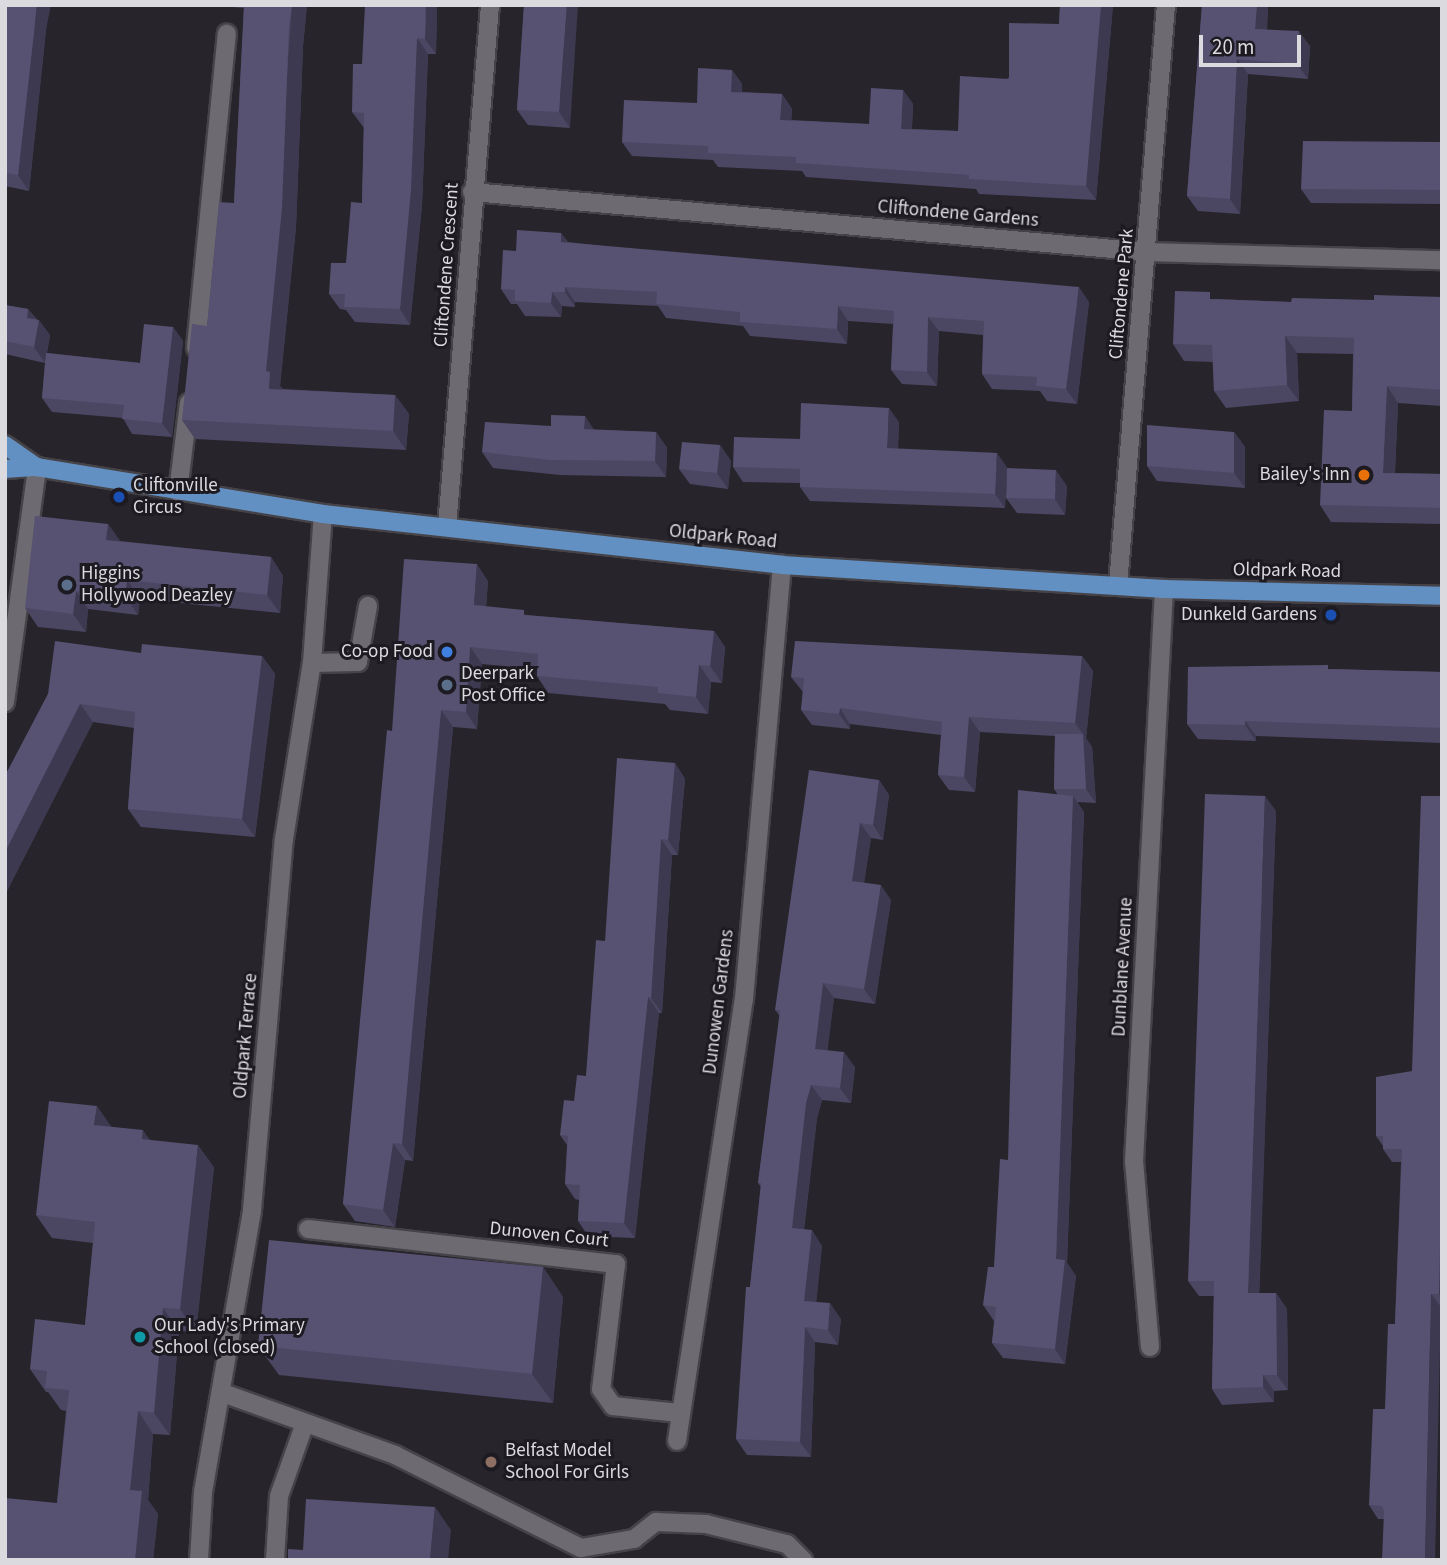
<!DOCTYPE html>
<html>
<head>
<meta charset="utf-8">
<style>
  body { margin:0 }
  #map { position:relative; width:1447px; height:1565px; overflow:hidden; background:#27252b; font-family:"Source Sans 3",sans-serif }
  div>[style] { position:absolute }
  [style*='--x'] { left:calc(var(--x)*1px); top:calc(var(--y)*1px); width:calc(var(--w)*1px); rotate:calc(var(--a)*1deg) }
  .roads { filter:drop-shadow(2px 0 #454348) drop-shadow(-2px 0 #454348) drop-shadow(0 2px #454348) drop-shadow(0 -2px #454348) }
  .minor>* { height:18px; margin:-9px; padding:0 9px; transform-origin:9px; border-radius:9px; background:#6d6a71 }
  .major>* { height:18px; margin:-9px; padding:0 9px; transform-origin:9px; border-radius:9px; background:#6390c2 }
  .wall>* { inset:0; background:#4b4662 }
  .shaded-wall>* { inset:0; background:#3d3950 }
  .building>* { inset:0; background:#575172 }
  .dots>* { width:19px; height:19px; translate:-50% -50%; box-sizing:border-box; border:4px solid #1d1b21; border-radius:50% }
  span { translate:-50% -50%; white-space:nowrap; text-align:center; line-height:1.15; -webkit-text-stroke:6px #1d1b21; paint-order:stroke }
  .street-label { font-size:19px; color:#dbdade }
  .poi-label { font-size:19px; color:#dbdade }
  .right { translate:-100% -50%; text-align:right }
  .left { translate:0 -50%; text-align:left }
  .frame { position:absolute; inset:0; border:7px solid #dbdade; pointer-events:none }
  .scale { position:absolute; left:1199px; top:35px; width:102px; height:32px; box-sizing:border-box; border:4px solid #dbdade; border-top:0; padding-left:9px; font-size:21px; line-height:24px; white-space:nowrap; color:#dbdade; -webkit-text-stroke:5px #1d1b21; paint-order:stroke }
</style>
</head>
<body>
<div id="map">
  <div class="roads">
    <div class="minor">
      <div style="--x:472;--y:192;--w:678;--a:5.08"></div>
      <div style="--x:1147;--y:252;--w:295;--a:1.6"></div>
      <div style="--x:196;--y:348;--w:316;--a:-84.4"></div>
      <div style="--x:178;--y:492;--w:90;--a:-83"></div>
      <div style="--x:447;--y:527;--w:524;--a:-85.29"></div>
      <div style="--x:1118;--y:585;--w:582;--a:-85.27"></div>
      <div style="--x:312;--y:663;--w:46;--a:-1.2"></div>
      <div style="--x:358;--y:662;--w:57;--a:-79.9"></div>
      <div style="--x:5;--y:702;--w:237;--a:-82.2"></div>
      <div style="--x:308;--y:1229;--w:310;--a:6.5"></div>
      <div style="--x:616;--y:1264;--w:126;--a:96.8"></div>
      <div style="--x:601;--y:1389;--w:21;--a:55"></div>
      <div style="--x:613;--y:1406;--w:66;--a:6.1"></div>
      <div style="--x:1150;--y:1347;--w:186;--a:-94.9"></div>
      <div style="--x:1134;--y:1162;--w:574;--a:-87"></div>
      <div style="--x:223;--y:1393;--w:183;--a:19.8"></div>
      <div style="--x:395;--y:1455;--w:208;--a:26.6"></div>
      <div style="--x:581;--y:1548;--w:54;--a:-9.6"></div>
      <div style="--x:634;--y:1539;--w:28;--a:-38"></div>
      <div style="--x:656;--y:1522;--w:50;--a:2.3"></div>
      <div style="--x:706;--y:1524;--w:83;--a:13.9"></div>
      <div style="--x:787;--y:1544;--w:23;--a:45"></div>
      <div style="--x:677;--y:1441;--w:447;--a:-81.4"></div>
      <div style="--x:744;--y:999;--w:436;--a:-85"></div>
      <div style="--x:199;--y:1560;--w:68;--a:-86.6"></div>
      <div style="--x:203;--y:1492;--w:286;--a:-80.1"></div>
      <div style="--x:252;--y:1210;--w:372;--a:-85.1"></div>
      <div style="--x:284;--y:839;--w:178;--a:-81"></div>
      <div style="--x:312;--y:663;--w:149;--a:-85.8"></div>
      <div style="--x:275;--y:1560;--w:64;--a:-86.4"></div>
      <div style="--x:279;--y:1496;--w:77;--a:-70.4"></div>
    </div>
    <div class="major">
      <div style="--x:5;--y:445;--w:39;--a:35"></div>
      <div style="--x:5;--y:469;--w:32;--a:-4"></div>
      <div style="--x:37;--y:467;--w:290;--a:9.3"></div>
      <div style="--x:323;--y:514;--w:462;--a:6.3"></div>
      <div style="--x:782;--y:565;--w:383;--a:3.6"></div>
      <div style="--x:1164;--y:589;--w:278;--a:1.4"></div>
    </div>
  </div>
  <div class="wall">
    <div style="clip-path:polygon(5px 5px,46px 30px,29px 191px,5px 186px)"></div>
    <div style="clip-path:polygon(210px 5px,307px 5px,303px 46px,296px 227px,280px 386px,283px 389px,395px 395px,409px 414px,406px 450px,195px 439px,182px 420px,207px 326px,234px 203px,244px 8px)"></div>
    <div style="clip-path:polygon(437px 5px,436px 54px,428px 54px,422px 205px,410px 325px,355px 322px,346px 310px,340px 309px,329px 294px,346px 263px,362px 203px,364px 128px,352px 112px,362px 64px)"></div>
    <div style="clip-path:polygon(524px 5px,570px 128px,528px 125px,517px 110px)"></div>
    <div style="clip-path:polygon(1060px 5px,1113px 5px,1096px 200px,979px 194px,976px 189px,806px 177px,802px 171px,718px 167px,713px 160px,632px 156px,622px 142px,697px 103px,732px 70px,742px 84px,742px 92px,782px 94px,792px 109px,791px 120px,869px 124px,903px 90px,913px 104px,912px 129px,958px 131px,1059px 24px)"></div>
    <div style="clip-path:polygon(1202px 5px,1268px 5px,1267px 30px,1310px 46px,1308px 79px,1248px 74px,1240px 214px,1198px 211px,1187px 196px)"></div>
    <div style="clip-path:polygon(1442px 142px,1442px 204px,1311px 203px,1301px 189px)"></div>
    <div style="clip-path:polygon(561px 233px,568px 242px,1089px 302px,1077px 404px,1047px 401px,1040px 391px,992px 389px,982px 374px,983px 335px,939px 331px,937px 386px,902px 384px,891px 370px,893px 324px,848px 321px,847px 344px,750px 336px,743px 326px,666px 318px,658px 306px,575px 302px,575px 307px,562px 306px,561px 317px,525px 316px,517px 304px,511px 304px,501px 289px,516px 251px)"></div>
    <div style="clip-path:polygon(1442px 297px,1442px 406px,1398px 403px,1395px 473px,1442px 474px,1442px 524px,1331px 522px,1320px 505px,1352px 411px,1353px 354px,1297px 353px,1299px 401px,1226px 408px,1214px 391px,1213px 362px,1184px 361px,1173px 344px,1215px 299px,1291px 302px,1374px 300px)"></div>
    <div style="clip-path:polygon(5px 305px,28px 309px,50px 335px,47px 353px,140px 363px,173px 327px,183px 341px,172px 437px,132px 434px,123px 418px,52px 412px,42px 398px,45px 363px,5px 354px)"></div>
    <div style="clip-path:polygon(585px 416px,594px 430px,656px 432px,667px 448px,666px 477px,560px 475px,493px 468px,482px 452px,551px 426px)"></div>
    <div style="clip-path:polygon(899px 422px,898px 449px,1007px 467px,1005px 508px,810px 501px,800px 487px,800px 483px,743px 482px,733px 467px,800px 439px)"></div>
    <div style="clip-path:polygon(1234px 432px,1245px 447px,1245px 488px,1157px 481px,1147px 466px)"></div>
    <div style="clip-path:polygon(720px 445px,731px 461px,728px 489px,690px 484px,679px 469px)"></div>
    <div style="clip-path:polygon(1067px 486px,1065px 515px,1017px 513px,1006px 498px)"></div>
    <div style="clip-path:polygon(108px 524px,120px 541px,271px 557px,283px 576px,280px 613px,140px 599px,138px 615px,88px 609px,86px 632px,38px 627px,25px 608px)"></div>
    <div style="clip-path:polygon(488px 581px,486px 607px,527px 615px,714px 631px,725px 647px,722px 683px,711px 682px,708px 714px,670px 710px,665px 704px,548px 693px,537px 676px,537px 669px,482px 664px,477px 729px,453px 727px,413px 1161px,405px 1160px,395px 1227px,355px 1221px,343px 1204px,392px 731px)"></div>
    <div style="clip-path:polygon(141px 653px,262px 656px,275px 674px,255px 837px,141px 827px,128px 809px,134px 728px,93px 722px,5px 895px,5px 776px,48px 694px)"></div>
    <div style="clip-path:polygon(1082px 656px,1093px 671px,1086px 738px,1092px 747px,1096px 803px,1077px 802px,1084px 812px,1067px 1263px,1076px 1276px,1065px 1364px,1003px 1358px,992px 1343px,994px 1321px,983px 1305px,994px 1267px,1008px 1160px,1058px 795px,1054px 789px,1055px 736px,980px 732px,975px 792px,949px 790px,938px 775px,941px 735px,850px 724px,850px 729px,812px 725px,801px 710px,803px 692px,791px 677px)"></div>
    <div style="clip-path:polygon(1331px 669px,1442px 672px,1442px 743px,1256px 736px,1256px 741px,1198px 739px,1187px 724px)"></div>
    <div style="clip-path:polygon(675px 763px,685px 779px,678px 855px,672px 855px,662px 1013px,659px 1013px,635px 1238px,588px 1236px,578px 1221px,579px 1200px,575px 1199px,565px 1184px,567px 1145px,560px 1135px,586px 1076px,605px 941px)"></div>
    <div style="clip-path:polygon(879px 780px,889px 795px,883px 840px,871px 838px,864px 883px,891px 900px,875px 1004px,834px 998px,827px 1050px,855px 1067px,851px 1103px,822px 1100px,817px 1118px,804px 1230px,822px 1246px,816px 1302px,841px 1319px,838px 1345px,815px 1342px,811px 1457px,747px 1455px,736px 1439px,750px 1287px,761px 1187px,758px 1183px,780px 1016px,775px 1010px)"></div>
    <div style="clip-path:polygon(1442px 796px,1442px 1307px,1441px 1307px,1384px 1519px,1378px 1519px,1369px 1505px,1385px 1409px,1395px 1324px,1401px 1162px,1392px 1162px,1383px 1149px,1383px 1146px,1376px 1136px,1412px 1071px)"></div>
    <div style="clip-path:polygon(1276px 811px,1259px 1293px,1276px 1293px,1287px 1309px,1288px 1390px,1274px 1391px,1274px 1402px,1222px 1405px,1212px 1389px,1214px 1296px,1199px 1296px,1188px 1281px)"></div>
    <div style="clip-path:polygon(111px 1127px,150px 1140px,214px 1167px,196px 1332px,179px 1331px,170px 1435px,153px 1434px,148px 1500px,158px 1514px,153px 1560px,5px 1560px,57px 1503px,66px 1411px,61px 1410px,48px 1392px,46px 1392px,30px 1369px,85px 1325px,93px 1243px,52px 1238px,36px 1215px)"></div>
    <div style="clip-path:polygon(543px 1267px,563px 1297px,553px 1403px,279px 1375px,258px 1346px)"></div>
  </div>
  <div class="shaded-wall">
    <div style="clip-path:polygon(37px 5px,51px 5px,46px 30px,29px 191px,18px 175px)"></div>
    <div style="clip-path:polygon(292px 5px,307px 5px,303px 46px,296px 227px,280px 386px,284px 391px,269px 389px,266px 371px)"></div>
    <div style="clip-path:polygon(426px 5px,437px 5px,436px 54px,425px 39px)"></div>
    <div style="clip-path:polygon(567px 5px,578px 5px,570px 128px,559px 112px)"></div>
    <div style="clip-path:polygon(1101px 5px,1113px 5px,1096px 200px,1086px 186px)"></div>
    <div style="clip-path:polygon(1257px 5px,1268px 5px,1266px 44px,1255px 29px)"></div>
    <div style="clip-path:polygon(1299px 31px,1310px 46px,1308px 79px,1297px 64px)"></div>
    <div style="clip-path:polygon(417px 38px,428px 54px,422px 205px,410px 325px,400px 309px)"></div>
    <div style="clip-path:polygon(1237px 59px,1248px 74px,1240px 214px,1230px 199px)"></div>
    <div style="clip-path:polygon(732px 70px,742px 84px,741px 106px,731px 92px)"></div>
    <div style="clip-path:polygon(903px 90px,913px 104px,911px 143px,901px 129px)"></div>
    <div style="clip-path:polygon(782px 94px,792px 109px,791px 134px,780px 120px)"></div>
    <div style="clip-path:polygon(561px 233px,571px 247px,561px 242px)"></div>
    <div style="clip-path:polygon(565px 287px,575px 302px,575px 307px,565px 292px)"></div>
    <div style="clip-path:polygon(1079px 287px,1089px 302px,1077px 404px,1066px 389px)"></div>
    <div style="clip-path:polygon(552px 292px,562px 306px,561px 317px,551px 303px)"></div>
    <div style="clip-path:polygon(838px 306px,848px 321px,847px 344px,837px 329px)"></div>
    <div style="clip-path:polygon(28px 309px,38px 323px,39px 320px,50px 335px,45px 363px,34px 347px,27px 318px)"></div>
    <div style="clip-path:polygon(928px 317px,939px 331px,937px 386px,927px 372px)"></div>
    <div style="clip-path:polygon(173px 327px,183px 341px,172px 437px,162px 423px)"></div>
    <div style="clip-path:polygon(1285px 336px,1297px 353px,1299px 401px,1287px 385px)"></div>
    <div style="clip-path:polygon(1387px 386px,1398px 403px,1394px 490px,1383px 473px)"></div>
    <div style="clip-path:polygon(395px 395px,409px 414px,406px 450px,393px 431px)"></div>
    <div style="clip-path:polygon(889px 408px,899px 422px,897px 463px,887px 448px)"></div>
    <div style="clip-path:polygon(585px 416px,595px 432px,584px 429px)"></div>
    <div style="clip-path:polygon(656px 432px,667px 448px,666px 477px,655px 461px)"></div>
    <div style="clip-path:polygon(1234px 432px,1245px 447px,1245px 488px,1234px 473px)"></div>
    <div style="clip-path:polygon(720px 445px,731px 461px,728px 489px,717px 473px)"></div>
    <div style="clip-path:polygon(997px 453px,1007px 467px,1005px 508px,995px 494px)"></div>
    <div style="clip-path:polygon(1056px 470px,1067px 486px,1065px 515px,1055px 499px)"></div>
    <div style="clip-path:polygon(108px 524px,121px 542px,106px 540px)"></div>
    <div style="clip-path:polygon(271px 557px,283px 576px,280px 613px,267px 595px)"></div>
    <div style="clip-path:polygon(477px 564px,488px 581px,485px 622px,474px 605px)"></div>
    <div style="clip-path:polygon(127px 580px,140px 599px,138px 615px,125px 596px)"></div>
    <div style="clip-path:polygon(76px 591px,88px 609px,86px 632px,73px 614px)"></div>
    <div style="clip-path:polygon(714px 631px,725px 647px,722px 683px,710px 666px)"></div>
    <div style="clip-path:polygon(470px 647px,482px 664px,477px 729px,466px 712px)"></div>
    <div style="clip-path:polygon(262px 656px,275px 674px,255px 837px,242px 819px)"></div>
    <div style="clip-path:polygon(1082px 656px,1093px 671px,1086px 738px,1075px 723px)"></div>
    <div style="clip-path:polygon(699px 665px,711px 682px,708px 714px,696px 697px)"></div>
    <div style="clip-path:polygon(80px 704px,93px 722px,5px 895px,5px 852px)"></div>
    <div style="clip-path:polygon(840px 708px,850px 724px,850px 729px,839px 714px)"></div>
    <div style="clip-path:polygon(441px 710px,453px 727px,413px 1161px,402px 1144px)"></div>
    <div style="clip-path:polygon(969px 717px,980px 732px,975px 792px,964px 777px)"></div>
    <div style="clip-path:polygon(1245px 721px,1256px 736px,1256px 741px,1245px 725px)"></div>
    <div style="clip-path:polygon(1083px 734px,1092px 747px,1096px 803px,1086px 789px)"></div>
    <div style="clip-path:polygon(675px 763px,685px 779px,678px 855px,668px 840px)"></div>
    <div style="clip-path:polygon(879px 780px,889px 795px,883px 840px,873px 825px)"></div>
    <div style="clip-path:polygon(1073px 796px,1084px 812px,1067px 1263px,1076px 1276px,1065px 1364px,1055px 1349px,1056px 1259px)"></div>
    <div style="clip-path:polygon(1265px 796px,1276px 811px,1259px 1308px,1248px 1293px)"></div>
    <div style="clip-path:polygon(860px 823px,871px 838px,862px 896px,852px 881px)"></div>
    <div style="clip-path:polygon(661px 839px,672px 855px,662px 1013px,651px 998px)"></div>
    <div style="clip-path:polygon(881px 885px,891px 900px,875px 1004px,864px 989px)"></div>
    <div style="clip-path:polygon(823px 983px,834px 998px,826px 1064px,815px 1049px)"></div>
    <div style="clip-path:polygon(648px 997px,659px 1013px,635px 1238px,624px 1223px)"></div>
    <div style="clip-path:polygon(844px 1052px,855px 1067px,851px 1103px,840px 1088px)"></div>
    <div style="clip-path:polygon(811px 1085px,822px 1100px,817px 1118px,802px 1243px,792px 1228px,806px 1103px)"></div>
    <div style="clip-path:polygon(97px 1106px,113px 1129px,94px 1125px)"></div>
    <div style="clip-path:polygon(143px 1130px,159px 1153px,142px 1139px)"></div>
    <div style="clip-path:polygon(393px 1143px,405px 1160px,395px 1227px,383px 1210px)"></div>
    <div style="clip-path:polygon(198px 1145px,214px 1167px,196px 1332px,180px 1309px)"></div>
    <div style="clip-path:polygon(1442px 1146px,1442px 1298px,1439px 1294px)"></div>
    <div style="clip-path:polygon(812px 1230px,822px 1246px,815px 1316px,804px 1301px)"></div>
    <div style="clip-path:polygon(543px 1267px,563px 1297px,553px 1403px,532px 1374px)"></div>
    <div style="clip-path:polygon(1276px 1293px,1287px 1309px,1288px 1390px,1277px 1375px)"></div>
    <div style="clip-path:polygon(1431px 1294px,1441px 1307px,1435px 1560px,1425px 1560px)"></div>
    <div style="clip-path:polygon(830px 1303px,841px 1319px,838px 1345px,828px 1330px)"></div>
    <div style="clip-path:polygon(163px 1308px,179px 1331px,170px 1435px,154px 1413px)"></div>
    <div style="clip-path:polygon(805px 1327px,815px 1342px,811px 1457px,800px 1442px)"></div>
    <div style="clip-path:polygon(1263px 1375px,1274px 1391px,1274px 1402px,1263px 1387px)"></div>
    <div style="clip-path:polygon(138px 1411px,153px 1434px,148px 1500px,158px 1514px,153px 1560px,135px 1560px,130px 1490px)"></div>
    <div style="clip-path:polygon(435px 1507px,451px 1530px,448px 1560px,430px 1560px)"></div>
  </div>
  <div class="building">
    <div style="clip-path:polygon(5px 5px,37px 5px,18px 175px,5px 173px)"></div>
    <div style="clip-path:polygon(244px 5px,292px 5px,289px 27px,282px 208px,266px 371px,270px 372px,269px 389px,395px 395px,393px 431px,182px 420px,192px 324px,207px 326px,219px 202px,234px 203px)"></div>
    <div style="clip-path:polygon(365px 5px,426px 5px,425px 39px,417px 38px,411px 190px,400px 309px,344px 307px,345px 294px,329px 294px,331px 263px,346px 263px,351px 202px,362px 203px,364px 113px,352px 112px,353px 64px,362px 64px)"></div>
    <div style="clip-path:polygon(524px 5px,567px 5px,559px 112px,517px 110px)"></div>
    <div style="clip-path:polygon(1060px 5px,1101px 5px,1086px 186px,969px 179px,969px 175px,796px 163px,796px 157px,708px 153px,708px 146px,622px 142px,624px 100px,697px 103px,698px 68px,732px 70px,731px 92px,782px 94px,780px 120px,869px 124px,871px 88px,903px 90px,901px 129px,958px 131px,960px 76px,1009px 79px,1009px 23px,1059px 24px)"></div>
    <div style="clip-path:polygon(1202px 5px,1257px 5px,1255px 29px,1299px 31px,1297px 64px,1237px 59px,1230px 199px,1187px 196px)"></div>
    <div style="clip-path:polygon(1303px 141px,1442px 142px,1442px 190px,1301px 189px)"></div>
    <div style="clip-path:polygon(517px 230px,561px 233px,561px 242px,1079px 287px,1066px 389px,1036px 386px,1037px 377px,982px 374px,984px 321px,928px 317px,927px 372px,891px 370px,894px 311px,838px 306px,837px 329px,740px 322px,740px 312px,656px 304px,657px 292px,565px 287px,565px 292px,552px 292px,551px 303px,515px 301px,515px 290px,501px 289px,503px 250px,516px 251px)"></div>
    <div style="clip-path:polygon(1175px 291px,1210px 292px,1210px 299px,1291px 302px,1292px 298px,1374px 300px,1374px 295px,1442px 297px,1442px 390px,1387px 386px,1383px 473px,1442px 474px,1442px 508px,1320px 505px,1324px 410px,1352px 411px,1354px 338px,1285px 336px,1287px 385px,1214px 391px,1212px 345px,1173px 344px)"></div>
    <div style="clip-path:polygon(5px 305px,28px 309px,27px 318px,39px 320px,34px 347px,5px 341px)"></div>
    <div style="clip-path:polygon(144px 324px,173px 327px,162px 423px,122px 419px,124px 405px,42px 398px,46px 353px,140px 363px)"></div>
    <div style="clip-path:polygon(801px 403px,889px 408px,887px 448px,997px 453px,995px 494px,800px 487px,800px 469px,733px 467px,734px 437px,800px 439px)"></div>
    <div style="clip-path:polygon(551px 415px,585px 416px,584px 429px,656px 432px,655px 461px,549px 460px,482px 452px,485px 422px,551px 426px)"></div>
    <div style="clip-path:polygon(1147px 425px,1234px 432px,1234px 473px,1147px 466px)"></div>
    <div style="clip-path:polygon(682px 442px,720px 445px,717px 473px,679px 469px)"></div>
    <div style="clip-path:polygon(1007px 468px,1056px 470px,1055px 499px,1006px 498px)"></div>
    <div style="clip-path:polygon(35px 516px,108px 524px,106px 540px,271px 557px,267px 595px,127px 580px,125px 596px,76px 591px,73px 614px,25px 608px)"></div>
    <div style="clip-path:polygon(404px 559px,477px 564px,474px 605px,524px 610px,524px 615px,714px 631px,710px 666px,699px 665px,696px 697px,658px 693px,658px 687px,537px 676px,538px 654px,470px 647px,466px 712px,441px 710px,402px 1144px,393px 1143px,383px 1210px,343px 1204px,387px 730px,392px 731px)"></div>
    <div style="clip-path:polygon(55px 641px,141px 653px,142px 644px,262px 656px,242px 819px,128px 809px,135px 712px,80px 704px,5px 852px,5px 776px,48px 694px)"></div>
    <div style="clip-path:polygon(795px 641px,1082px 656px,1075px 723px,969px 717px,964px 777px,938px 775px,942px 722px,840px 708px,839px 714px,801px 710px,804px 678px,791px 677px)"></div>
    <div style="clip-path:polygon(1328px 665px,1328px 669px,1442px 672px,1442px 728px,1245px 721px,1245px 725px,1187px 724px,1188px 667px)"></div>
    <div style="clip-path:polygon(1055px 734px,1083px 734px,1086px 789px,1054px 789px)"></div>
    <div style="clip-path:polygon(617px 758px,675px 763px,668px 840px,661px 839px,651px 998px,648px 997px,624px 1223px,578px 1221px,580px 1185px,565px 1184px,568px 1136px,560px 1135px,564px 1100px,574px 1101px,577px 1075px,586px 1076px,596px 940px,605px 941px)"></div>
    <div style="clip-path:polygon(809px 770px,879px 780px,873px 825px,860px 823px,852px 881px,881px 885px,864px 989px,823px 983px,815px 1049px,844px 1052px,840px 1088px,811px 1085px,806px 1103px,792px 1228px,812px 1230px,804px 1301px,830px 1303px,828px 1330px,805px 1327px,800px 1442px,736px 1439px,746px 1287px,750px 1287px,761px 1183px,758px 1183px,780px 1010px,775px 1010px)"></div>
    <div style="clip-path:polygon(1018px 790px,1073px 796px,1056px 1259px,1065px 1260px,1055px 1349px,992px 1343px,996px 1307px,983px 1305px,988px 1267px,994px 1267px,1000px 1159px,1008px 1160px)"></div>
    <div style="clip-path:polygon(1205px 794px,1265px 796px,1248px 1293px,1276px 1293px,1277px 1375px,1263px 1375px,1263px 1387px,1212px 1389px,1214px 1281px,1188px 1281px)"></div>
    <div style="clip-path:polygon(1421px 796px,1442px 796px,1442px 1146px,1439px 1294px,1431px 1294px,1425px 1560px,1382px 1560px,1384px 1512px,1382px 1506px,1369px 1505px,1373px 1409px,1385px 1409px,1388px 1324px,1395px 1324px,1402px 1149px,1383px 1149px,1383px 1136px,1376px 1136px,1376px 1077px,1412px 1071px)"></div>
    <div style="clip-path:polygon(49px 1101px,97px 1106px,94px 1125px,143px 1130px,142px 1139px,198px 1145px,180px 1309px,163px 1308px,154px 1413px,138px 1411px,130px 1490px,142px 1491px,135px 1560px,5px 1560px,5px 1498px,57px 1503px,69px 1390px,45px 1388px,47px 1371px,30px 1369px,35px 1319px,85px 1325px,95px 1222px,36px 1215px)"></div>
    <div style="clip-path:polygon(269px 1240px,543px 1267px,532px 1374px,258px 1346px)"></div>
    <div style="clip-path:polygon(306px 1499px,435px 1507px,430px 1560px,288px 1560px,288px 1549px,303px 1550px)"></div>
  </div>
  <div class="dots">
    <div style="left:1364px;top:475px;background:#e8710a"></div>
    <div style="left:119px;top:497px;background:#1a4fb4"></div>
    <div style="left:67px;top:585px;background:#5c6f8a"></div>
    <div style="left:1331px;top:615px;background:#1a4fb4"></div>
    <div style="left:447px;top:652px;background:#3f7fe0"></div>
    <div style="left:447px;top:685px;background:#5c6f8a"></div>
    <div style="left:140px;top:1337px;background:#0f9aa8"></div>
    <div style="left:491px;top:1462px;background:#8d6e63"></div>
  </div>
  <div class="street-label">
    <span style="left:958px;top:214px;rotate:5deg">Cliftondene Gardens</span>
    <span style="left:447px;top:265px;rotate:-86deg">Cliftondene Crescent</span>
    <span style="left:1122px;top:294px;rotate:-85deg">Cliftondene Park</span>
    <span style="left:723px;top:537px;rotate:6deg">Oldpark Road</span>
    <span style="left:1287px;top:571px;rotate:1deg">Oldpark Road</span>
    <span style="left:1123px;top:967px;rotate:-87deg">Dunblane Avenue</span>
    <span style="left:719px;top:1002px;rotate:-83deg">Dunowen Gardens</span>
    <span style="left:246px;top:1036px;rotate:-85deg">Oldpark Terrace</span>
    <span style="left:549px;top:1235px;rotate:6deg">Dunoven Court</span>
  </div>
  <div class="poi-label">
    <span class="right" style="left:1350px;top:475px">Bailey's Inn</span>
    <span class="left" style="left:133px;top:497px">Cliftonville<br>Circus</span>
    <span class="left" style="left:81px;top:585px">Higgins<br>Hollywood Deazley</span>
    <span class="right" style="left:1317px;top:615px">Dunkeld Gardens</span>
    <span class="right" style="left:433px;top:652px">Co-op Food</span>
    <span class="left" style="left:461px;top:685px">Deerpark<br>Post Office</span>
    <span class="left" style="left:154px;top:1337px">Our Lady's Primary<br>School (closed)</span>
    <span class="left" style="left:505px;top:1462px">Belfast Model<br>School For Girls</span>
  </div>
  <div class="frame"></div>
  <div class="scale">20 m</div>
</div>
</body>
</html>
